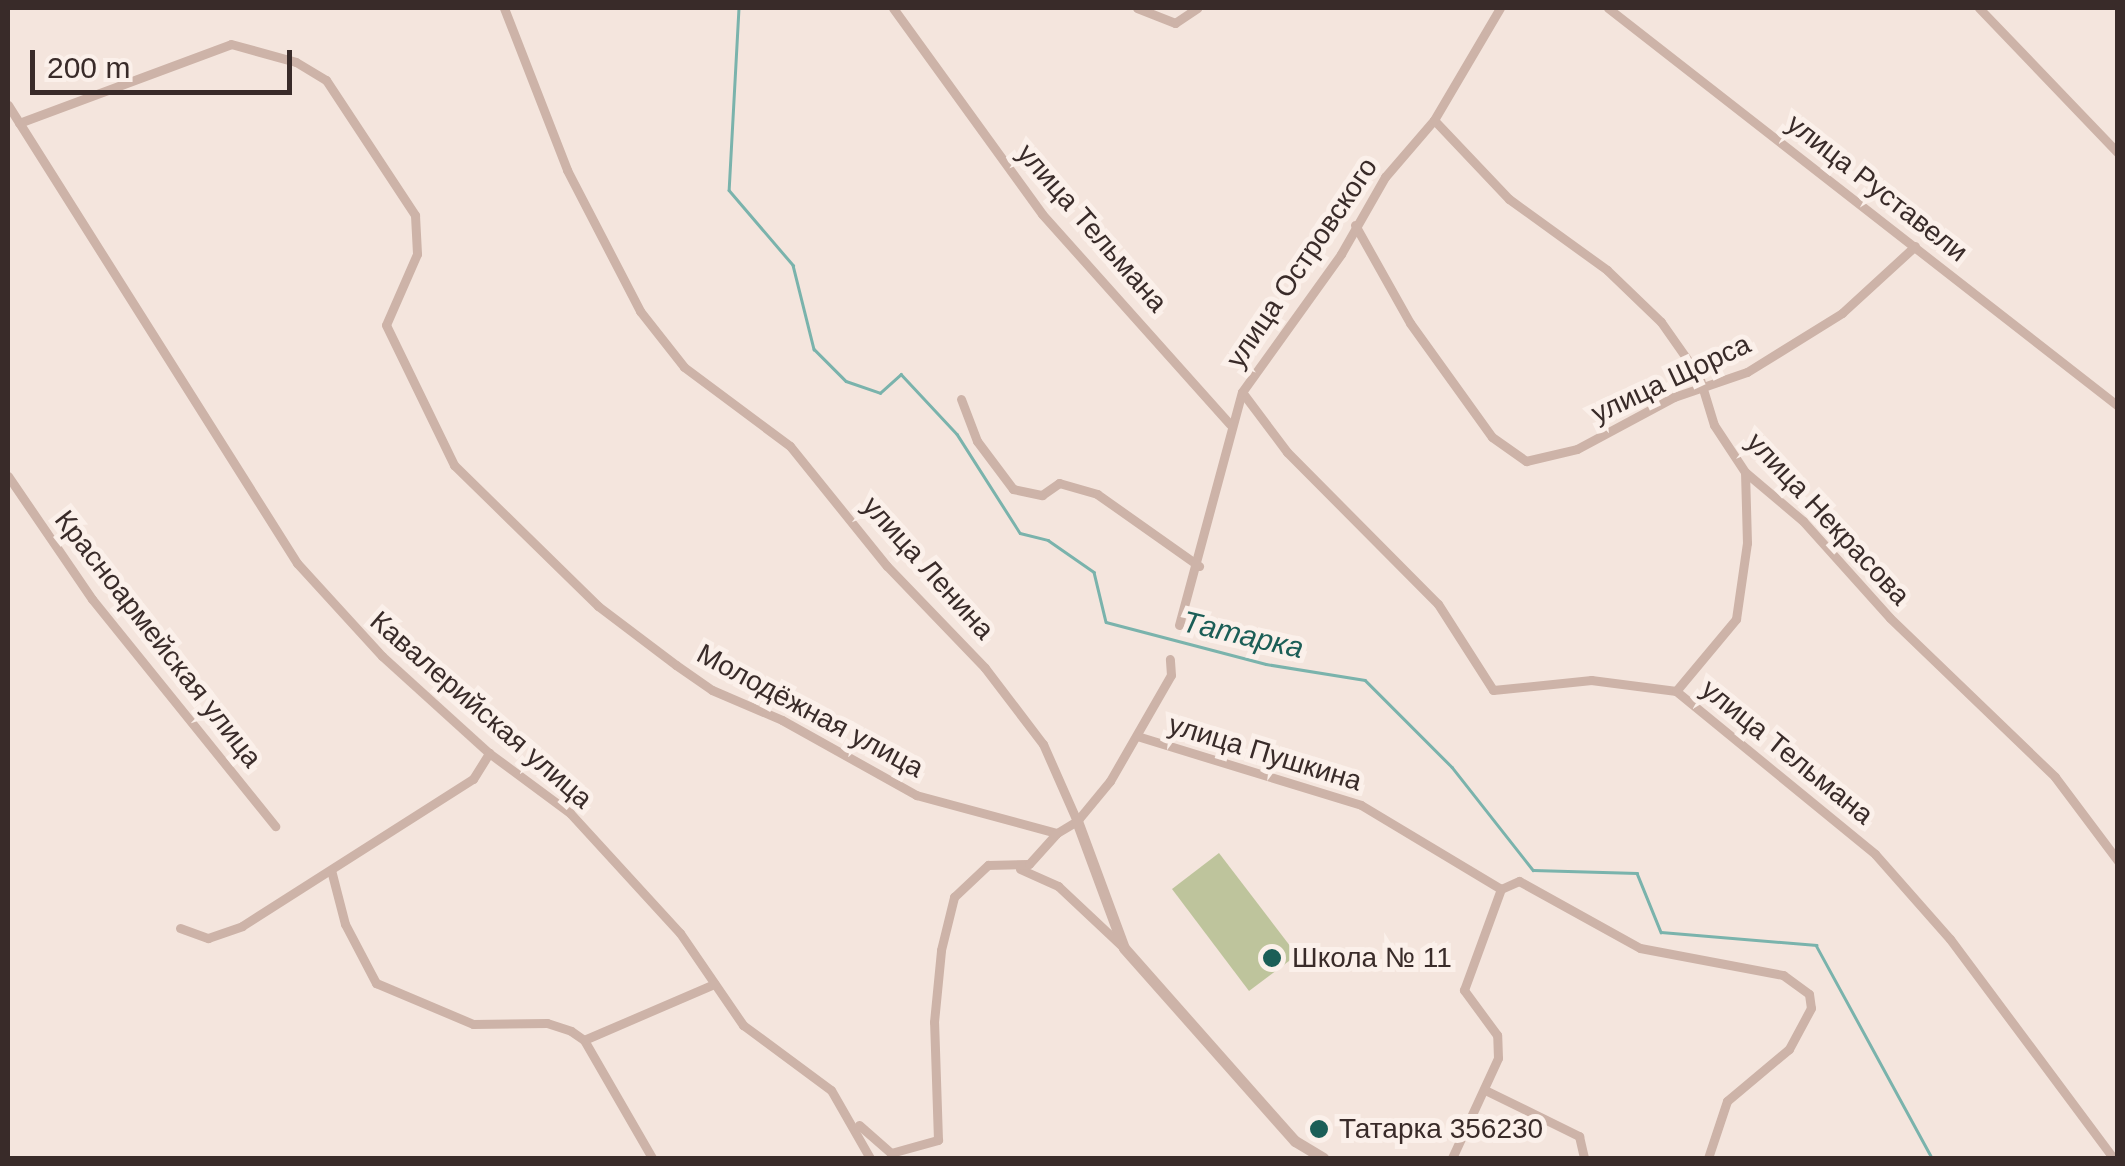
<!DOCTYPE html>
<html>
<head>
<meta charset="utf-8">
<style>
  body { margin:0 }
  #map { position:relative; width:2125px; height:1166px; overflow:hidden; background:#f4e5dd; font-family:Helvetica,sans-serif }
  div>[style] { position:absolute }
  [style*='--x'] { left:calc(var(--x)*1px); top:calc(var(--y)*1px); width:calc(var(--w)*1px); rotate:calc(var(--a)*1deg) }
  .green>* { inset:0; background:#bec49c }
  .stream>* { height:2.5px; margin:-1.25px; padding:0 1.25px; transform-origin:1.25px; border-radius:1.25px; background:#7ab3ac }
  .minor>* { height:9px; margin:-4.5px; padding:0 4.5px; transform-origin:4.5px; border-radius:4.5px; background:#cdb3a8 }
  .tertiary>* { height:11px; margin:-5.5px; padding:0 5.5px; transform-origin:5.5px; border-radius:5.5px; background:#cdb3a8 }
  .dots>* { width:28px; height:28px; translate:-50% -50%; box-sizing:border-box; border:5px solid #fbf0ea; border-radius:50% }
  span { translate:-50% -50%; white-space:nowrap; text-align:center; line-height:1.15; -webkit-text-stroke:10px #fbf0ea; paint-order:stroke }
  .street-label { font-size:28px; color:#392b29 }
  .poi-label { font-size:28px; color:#392b29 }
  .left { translate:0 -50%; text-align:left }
  .water-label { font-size:30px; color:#1b5e57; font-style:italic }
  .frame { position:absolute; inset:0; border:10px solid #392b29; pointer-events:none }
  .scale { position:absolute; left:30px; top:50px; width:262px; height:45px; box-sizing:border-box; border:5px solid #392b29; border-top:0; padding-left:12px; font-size:30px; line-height:35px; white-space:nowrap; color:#392b29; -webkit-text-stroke:8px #fbf0ea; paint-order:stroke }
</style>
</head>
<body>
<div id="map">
  <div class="green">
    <div style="clip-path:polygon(1219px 853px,1297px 955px,1249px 991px,1172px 889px)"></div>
  </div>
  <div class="stream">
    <div style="--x:739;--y:8;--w:182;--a:93.1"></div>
    <div style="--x:729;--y:190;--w:99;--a:49.5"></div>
    <div style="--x:793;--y:265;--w:87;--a:76"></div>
    <div style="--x:814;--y:349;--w:45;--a:45"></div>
    <div style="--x:846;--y:381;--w:36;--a:19"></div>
    <div style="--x:880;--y:393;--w:28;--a:-42"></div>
    <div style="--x:901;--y:374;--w:82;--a:47"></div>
    <div style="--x:957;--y:434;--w:117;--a:57.5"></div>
    <div style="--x:1020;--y:533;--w:29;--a:14"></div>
    <div style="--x:1048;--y:540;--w:56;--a:34.8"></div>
    <div style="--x:1094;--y:572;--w:51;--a:76.5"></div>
    <div style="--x:1106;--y:622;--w:165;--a:14.7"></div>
    <div style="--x:1266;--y:664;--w:100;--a:9.2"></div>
    <div style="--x:1365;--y:680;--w:123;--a:45"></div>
    <div style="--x:1452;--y:767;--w:131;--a:51.8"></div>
    <div style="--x:1533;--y:870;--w:104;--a:1.7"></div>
    <div style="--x:1637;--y:873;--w:64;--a:67.9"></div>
    <div style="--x:1661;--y:932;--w:156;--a:4.8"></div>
    <div style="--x:1816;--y:945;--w:243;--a:61.4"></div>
  </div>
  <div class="minor">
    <div style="--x:504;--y:8;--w:174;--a:68.7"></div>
    <div style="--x:567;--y:170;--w:159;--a:62.6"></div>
    <div style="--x:640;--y:311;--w:71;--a:51.8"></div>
    <div style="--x:684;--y:367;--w:132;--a:36.7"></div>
    <div style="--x:790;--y:446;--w:154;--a:51.1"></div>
    <div style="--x:887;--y:566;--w:141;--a:46.1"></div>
    <div style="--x:985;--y:668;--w:96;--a:52.7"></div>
    <div style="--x:1043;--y:744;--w:84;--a:66.2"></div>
    <div style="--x:893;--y:8;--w:254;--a:54.1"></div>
    <div style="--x:1042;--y:214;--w:282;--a:48.2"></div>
    <div style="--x:1137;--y:8;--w:41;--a:21.5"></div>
    <div style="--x:1175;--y:23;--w:27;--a:-34"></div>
    <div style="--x:1608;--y:8;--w:647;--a:37.97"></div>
    <div style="--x:1979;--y:8;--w:201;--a:46.2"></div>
    <div style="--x:8;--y:105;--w:542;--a:57.75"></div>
    <div style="--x:297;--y:563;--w:126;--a:47.6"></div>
    <div style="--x:382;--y:656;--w:144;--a:42.2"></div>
    <div style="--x:489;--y:753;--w:101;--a:36.5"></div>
    <div style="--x:570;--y:813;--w:163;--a:47.5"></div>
    <div style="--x:680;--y:933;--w:112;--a:55.6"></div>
    <div style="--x:743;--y:1025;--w:109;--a:36.5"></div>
    <div style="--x:831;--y:1090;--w:78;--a:60.2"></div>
    <div style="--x:1434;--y:120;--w:109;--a:46.5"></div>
    <div style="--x:1509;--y:199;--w:121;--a:35.9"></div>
    <div style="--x:1607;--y:270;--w:75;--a:43.9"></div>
    <div style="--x:1661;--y:322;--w:66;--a:54.9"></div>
    <div style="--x:1699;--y:376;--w:51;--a:73"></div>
    <div style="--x:1714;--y:425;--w:56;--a:56.6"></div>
    <div style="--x:1745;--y:472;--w:76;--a:40.2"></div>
    <div style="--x:1803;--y:521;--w:130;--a:48.1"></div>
    <div style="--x:1890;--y:618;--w:229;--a:43.9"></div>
    <div style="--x:2055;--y:777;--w:105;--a:53.1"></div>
    <div style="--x:19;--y:123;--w:226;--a:-20.4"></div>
    <div style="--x:231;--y:44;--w:67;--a:15.5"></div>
    <div style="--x:296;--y:62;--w:35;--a:31"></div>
    <div style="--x:326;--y:80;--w:162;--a:56.6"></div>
    <div style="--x:415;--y:215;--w:39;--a:87"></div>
    <div style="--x:417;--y:254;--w:77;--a:113.6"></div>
    <div style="--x:386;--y:325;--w:156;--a:64.1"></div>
    <div style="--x:454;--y:465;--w:202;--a:44.4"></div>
    <div style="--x:598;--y:606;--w:98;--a:37.1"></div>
    <div style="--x:676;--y:665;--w:44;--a:34.8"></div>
    <div style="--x:712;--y:690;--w:76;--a:23.2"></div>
    <div style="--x:782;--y:720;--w:154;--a:29.2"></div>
    <div style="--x:916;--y:795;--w:146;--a:15.1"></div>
    <div style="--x:1057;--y:833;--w:23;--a:-31"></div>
    <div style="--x:1077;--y:821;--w:52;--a:-50.5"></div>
    <div style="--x:1110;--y:781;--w:122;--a:-60.1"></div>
    <div style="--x:1171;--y:675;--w:16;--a:-94"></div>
    <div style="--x:1355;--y:225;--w:112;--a:60.7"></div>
    <div style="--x:1410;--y:323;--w:140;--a:54.3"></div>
    <div style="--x:1492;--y:437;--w:42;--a:35.2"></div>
    <div style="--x:1526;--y:461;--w:52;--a:-13.2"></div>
    <div style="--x:1577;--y:449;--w:110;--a:-28.2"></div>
    <div style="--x:1674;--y:397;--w:77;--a:-18.9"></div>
    <div style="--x:1747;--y:372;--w:112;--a:-31.8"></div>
    <div style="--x:1842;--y:313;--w:99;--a:-42.5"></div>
    <div style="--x:1242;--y:392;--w:75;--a:53.1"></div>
    <div style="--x:1287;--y:452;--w:214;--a:45.2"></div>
    <div style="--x:1438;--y:604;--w:102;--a:57.4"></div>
    <div style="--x:1493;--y:690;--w:99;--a:-5.8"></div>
    <div style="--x:1591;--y:680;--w:86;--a:7.4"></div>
    <div style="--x:1676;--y:691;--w:257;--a:39.3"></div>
    <div style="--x:1875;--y:854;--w:113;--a:48.6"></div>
    <div style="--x:1950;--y:939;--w:273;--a:53.3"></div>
    <div style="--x:961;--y:399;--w:45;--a:69.1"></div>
    <div style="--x:977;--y:441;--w:60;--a:53.1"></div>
    <div style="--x:1013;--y:489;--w:30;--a:12"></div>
    <div style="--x:1042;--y:495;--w:21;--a:-35"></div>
    <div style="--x:1059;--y:483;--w:40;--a:16"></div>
    <div style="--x:1097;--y:494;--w:125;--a:35.2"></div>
    <div style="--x:8;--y:476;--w:149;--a:55.7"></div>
    <div style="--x:92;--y:599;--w:292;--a:51.1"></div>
    <div style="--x:1179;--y:625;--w:241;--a:-74.9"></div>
    <div style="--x:1242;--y:392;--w:170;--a:-54.3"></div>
    <div style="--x:1341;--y:254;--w:89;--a:-60.3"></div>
    <div style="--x:1385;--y:177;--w:75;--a:-49.3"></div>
    <div style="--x:1434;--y:120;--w:130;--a:-59.5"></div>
    <div style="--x:1676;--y:691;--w:94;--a:-50.2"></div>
    <div style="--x:1736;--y:619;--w:77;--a:-81.8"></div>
    <div style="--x:1747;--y:543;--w:71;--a:-91.6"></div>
    <div style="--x:1137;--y:736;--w:234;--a:17.1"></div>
    <div style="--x:1361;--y:805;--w:163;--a:31"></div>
    <div style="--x:1501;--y:889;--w:20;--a:-24"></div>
    <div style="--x:1519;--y:881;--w:138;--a:29"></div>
    <div style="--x:1640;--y:948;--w:146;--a:10.7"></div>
    <div style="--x:1783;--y:975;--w:32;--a:36"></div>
    <div style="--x:1809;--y:994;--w:14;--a:82"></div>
    <div style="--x:1811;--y:1008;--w:47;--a:118.2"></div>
    <div style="--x:1789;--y:1049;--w:81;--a:140"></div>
    <div style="--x:1727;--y:1101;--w:60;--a:108.4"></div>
    <div style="--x:1020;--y:869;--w:42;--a:24.1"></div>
    <div style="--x:1058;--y:886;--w:88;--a:43.2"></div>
    <div style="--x:331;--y:870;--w:56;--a:75.5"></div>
    <div style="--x:345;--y:924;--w:67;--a:62.3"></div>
    <div style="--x:376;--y:983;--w:105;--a:22.9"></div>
    <div style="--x:473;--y:1024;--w:74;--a:-0.8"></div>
    <div style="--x:547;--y:1023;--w:25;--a:18"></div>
    <div style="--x:571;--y:1031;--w:16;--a:35"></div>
    <div style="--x:584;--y:1040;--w:136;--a:60"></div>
    <div style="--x:180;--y:928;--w:30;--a:20"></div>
    <div style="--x:208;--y:938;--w:36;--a:-19"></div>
    <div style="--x:242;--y:926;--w:274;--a:-32.5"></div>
    <div style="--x:473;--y:779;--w:31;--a:-58"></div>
    <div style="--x:584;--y:1040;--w:142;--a:-23.3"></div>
    <div style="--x:1485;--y:1090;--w:105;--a:26.1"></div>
    <div style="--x:1579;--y:1136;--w:23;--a:77"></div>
    <div style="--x:859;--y:1125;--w:43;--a:41.2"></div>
    <div style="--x:891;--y:1153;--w:49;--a:-15.5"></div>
    <div style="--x:938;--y:1140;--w:118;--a:-91.9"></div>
    <div style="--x:934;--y:1022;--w:72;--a:-84.4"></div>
    <div style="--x:941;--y:950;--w:55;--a:-76.2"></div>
    <div style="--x:954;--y:897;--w:47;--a:-43.3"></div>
    <div style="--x:988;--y:865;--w:41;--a:-1.4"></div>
    <div style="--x:1029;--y:864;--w:42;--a:-47.9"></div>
    <div style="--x:1452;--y:1158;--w:110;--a:-65.3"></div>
    <div style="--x:1498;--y:1058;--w:23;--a:-92"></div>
    <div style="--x:1497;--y:1035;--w:56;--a:-126.3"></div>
    <div style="--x:1464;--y:990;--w:108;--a:-69.9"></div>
  </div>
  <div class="tertiary">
    <div style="--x:1077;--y:821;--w:135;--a:69.7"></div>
    <div style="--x:1124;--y:948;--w:258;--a:48.5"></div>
    <div style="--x:1295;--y:1141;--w:33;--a:31"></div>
  </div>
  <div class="dots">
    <div style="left:1272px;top:958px;background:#1b5e57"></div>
    <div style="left:1319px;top:1129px;background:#1b5e57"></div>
  </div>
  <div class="street-label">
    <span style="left:1877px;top:188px;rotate:38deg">улица Руставели</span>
    <span style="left:1092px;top:228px;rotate:49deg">улица Тельмана</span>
    <span style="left:1302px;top:263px;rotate:-56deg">улица Островского</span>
    <span style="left:1671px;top:379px;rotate:-25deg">улица Щорса</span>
    <span style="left:1828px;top:519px;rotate:47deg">улица Некрасова</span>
    <span style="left:928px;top:568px;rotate:48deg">улица Ленина</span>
    <span style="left:158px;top:639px;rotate:52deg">Красноармейская улица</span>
    <span style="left:481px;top:710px;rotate:41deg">Кавалерийская улица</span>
    <span style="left:810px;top:711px;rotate:28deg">Молодёжная улица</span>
    <span style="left:1787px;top:752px;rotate:39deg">улица Тельмана</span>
    <span style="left:1265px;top:753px;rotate:17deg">улица Пушкина</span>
  </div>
  <div class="poi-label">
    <span class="left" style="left:1292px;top:958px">Школа № 11</span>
    <span class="left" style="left:1339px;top:1129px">Татарка 356230</span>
  </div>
  <div class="water-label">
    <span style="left:1243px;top:635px;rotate:13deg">Татарка</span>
  </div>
  <div class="frame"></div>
  <div class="scale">200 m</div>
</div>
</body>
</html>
